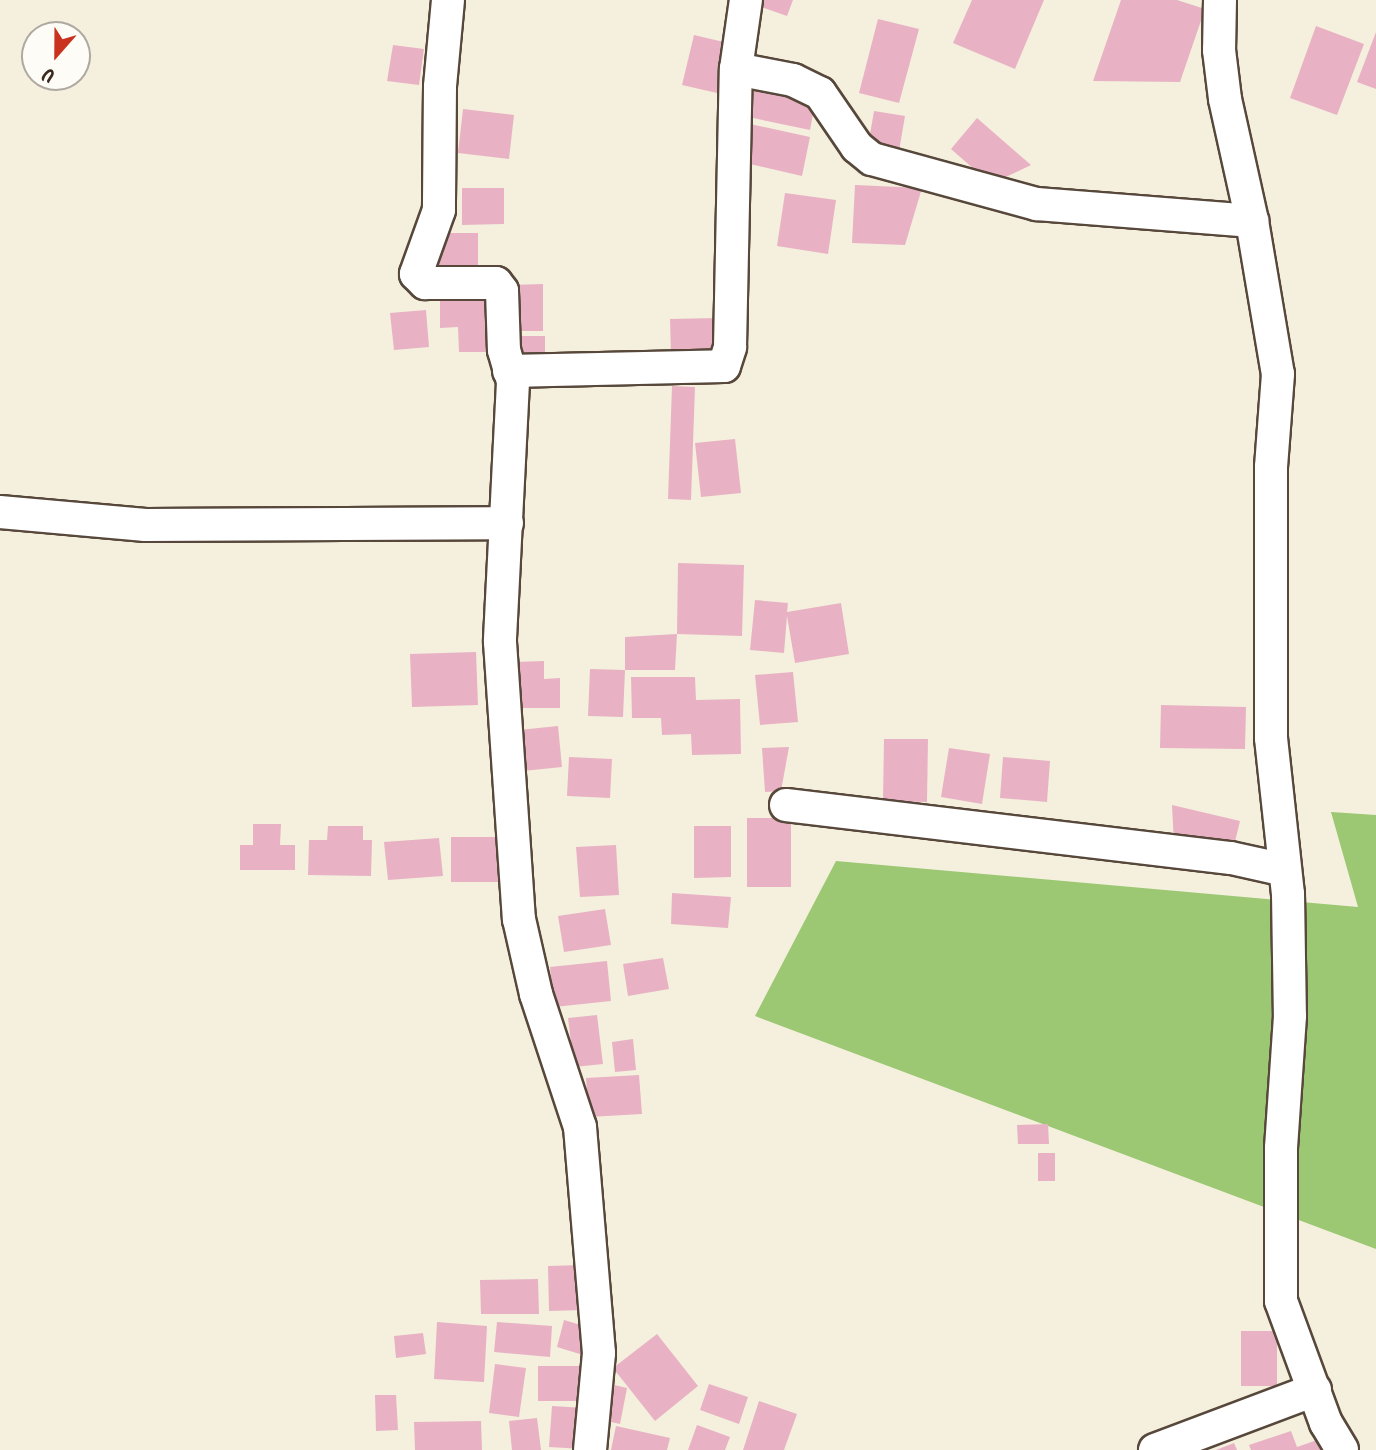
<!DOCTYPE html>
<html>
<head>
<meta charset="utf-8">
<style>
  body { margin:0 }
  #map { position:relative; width:1376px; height:1450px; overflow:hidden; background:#f4f0dd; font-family:Kalam,sans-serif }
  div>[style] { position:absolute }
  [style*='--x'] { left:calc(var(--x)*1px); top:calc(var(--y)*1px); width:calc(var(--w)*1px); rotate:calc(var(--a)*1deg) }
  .green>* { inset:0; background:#9cc773 }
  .building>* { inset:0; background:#e8b2c4 }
  .roads { filter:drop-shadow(2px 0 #57483b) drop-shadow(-2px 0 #57483b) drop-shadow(0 2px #57483b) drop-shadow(0 -2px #57483b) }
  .minor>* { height:32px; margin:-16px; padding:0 16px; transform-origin:16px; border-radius:16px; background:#fff }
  span { translate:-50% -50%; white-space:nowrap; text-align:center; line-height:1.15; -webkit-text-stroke:5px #fdfcf7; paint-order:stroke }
  .north { position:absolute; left:21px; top:21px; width:70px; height:70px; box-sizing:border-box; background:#fdfcf7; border:2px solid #afa8a0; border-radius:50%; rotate:201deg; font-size:19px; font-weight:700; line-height:28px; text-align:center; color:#3b2a1e }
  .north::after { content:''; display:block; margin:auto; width:24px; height:32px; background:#c8321e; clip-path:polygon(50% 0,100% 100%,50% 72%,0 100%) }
</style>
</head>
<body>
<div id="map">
  <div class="green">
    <div style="clip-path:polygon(1331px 812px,1376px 815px,1376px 1249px,755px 1016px,836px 861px,1358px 907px)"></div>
  </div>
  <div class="building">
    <div style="clip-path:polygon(763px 0,793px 0,787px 16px,761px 7px)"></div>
    <div style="clip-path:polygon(972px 0,1044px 0,1015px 69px,953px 43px)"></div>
    <div style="clip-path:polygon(1121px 0,1177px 0,1205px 9px,1180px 82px,1093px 81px)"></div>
    <div style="clip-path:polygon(878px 19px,919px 29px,899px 103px,859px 93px)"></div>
    <div style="clip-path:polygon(1316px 26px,1364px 44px,1337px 115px,1290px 98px)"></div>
    <div style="clip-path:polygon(1376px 32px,1376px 89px,1357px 82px)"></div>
    <div style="clip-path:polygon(694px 35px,728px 43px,717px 93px,682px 85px)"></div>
    <div style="clip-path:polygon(393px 45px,424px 49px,419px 85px,387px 81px)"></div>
    <div style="clip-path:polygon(755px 85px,816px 98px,810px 130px,748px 117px)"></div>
    <div style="clip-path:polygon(463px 109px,514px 115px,509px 159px,458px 153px)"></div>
    <div style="clip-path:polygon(874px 111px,905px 116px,899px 151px,868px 146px)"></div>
    <div style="clip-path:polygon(977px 118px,1031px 165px,991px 184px,951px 149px)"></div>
    <div style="clip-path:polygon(750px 124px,810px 137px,802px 176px,741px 162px)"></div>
    <div style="clip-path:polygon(855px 185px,922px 188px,905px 245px,852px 243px)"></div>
    <div style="clip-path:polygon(462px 188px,504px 188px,504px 224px,462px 225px)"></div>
    <div style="clip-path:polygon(785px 193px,836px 200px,828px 254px,777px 246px)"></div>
    <div style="clip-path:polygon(439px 233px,478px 233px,478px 277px,439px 277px)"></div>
    <div style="clip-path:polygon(543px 284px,543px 331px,511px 331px,511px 285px)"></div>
    <div style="clip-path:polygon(440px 291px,493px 292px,493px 352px,459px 352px,458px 327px,440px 328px)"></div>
    <div style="clip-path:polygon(426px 310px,429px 347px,394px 350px,390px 313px)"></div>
    <div style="clip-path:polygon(717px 318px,717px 355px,671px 355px,670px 319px)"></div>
    <div style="clip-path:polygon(514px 336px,545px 336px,545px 359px,514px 359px)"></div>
    <div style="clip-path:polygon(672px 386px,695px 387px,691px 500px,668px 499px)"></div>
    <div style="clip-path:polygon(735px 439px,741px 493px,701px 497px,695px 443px)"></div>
    <div style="clip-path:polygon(678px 563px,744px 565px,742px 636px,677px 634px)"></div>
    <div style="clip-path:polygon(755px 600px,788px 603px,787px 612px,841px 603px,849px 654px,795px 663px,787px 616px,784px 653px,750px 650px)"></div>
    <div style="clip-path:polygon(677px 634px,675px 670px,625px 670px,625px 637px)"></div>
    <div style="clip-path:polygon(476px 652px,478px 705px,412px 707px,410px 654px)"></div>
    <div style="clip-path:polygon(544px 661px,544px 679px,560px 678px,560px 708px,517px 708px,514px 662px)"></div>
    <div style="clip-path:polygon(590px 669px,625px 670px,623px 717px,588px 716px)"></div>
    <div style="clip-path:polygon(793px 672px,798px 722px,760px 725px,755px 675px)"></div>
    <div style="clip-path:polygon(631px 677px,695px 677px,696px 700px,740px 699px,741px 754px,692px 755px,691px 734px,662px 735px,661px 718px,632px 718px)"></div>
    <div style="clip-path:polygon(1161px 705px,1246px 707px,1245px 749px,1160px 748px)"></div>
    <div style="clip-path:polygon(558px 726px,562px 767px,523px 771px,519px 730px)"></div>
    <div style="clip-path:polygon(884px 739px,928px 739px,927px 802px,883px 801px)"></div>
    <div style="clip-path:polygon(789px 747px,781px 791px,765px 792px,762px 748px)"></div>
    <div style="clip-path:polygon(949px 748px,990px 754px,982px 804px,941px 797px)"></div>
    <div style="clip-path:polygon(569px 757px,612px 759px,610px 798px,567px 796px)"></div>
    <div style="clip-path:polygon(1003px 757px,1050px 761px,1047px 802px,1000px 798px)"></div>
    <div style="clip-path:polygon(1172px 805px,1240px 821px,1231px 858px,1174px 844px)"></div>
    <div style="clip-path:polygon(747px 818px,791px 818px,791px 887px,747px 887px)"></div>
    <div style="clip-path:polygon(253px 824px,281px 824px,280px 845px,295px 845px,295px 870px,240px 870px,240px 845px,253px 845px)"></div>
    <div style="clip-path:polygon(328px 826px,363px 826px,363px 840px,372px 840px,371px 876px,308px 875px,309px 840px,327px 840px)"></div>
    <div style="clip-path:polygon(694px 826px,731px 826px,731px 877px,694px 878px)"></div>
    <div style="clip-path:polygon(451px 837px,511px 837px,511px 882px,451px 882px)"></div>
    <div style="clip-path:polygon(439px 838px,443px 876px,388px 880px,384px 842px)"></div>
    <div style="clip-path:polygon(616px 845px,619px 895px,580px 897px,576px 847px)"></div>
    <div style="clip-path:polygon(672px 893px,731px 897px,728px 928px,671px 924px)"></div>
    <div style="clip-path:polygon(605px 909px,611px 945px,564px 952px,558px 916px)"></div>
    <div style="clip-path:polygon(663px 958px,669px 989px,628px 996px,623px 964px)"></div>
    <div style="clip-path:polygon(607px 961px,611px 1001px,554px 1007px,550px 967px)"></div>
    <div style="clip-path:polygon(597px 1015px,603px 1064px,574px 1067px,568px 1018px)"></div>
    <div style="clip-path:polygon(633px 1039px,636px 1070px,615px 1072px,612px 1042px)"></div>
    <div style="clip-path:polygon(639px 1075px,642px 1114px,589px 1117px,586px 1078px)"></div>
    <div style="clip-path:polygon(1048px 1124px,1049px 1144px,1018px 1144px,1017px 1125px)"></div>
    <div style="clip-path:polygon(1038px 1153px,1055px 1153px,1055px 1181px,1038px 1181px)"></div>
    <div style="clip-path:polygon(581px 1265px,583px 1310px,549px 1311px,548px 1266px)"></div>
    <div style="clip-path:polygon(538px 1279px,539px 1314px,481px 1314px,480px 1280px)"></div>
    <div style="clip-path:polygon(564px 1320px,591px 1328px,583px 1355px,557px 1347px)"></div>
    <div style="clip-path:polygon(437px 1322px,487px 1326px,484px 1382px,434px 1379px)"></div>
    <div style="clip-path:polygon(497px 1322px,552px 1326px,550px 1357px,494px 1352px)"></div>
    <div style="clip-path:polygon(1241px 1331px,1277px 1331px,1277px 1386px,1241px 1386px)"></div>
    <div style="clip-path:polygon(423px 1333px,426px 1354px,396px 1358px,394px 1336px)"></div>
    <div style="clip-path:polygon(657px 1334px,698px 1386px,655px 1421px,613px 1368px)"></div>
    <div style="clip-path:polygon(495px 1364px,526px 1368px,519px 1417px,489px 1413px)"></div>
    <div style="clip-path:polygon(538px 1366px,589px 1366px,589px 1401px,538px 1401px)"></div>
    <div style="clip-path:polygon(602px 1382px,627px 1388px,620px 1424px,594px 1418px)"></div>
    <div style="clip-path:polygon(709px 1384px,748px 1397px,739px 1424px,700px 1410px)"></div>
    <div style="clip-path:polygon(375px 1395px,396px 1395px,398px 1430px,376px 1431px)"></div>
    <div style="clip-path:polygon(759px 1401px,797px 1414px,784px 1450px,743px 1450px)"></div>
    <div style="clip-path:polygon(552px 1406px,585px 1408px,582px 1449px,549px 1447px)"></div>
    <div style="clip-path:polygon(537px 1418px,541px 1450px,512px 1450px,509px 1421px)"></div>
    <div style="clip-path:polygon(481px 1421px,482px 1450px,415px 1450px,414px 1422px)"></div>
    <div style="clip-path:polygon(697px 1425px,730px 1437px,725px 1450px,688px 1450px)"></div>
    <div style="clip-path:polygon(616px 1426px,670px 1438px,667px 1450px,611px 1450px)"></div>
    <div style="clip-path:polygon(1291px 1431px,1297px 1447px,1320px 1439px,1324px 1450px,1251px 1450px,1249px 1445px)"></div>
    <div style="clip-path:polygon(1234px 1443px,1237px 1450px,1216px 1450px)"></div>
  </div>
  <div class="roads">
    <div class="minor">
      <div style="--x:448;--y:0;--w:87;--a:95.3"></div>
      <div style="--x:440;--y:87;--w:123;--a:90.5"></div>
      <div style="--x:439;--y:210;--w:68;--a:109.8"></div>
      <div style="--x:416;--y:274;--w:13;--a:45"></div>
      <div style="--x:425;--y:283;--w:71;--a:0"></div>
      <div style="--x:496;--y:283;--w:10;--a:53"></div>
      <div style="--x:502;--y:291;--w:59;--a:88.1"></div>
      <div style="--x:504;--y:350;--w:33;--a:74"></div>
      <div style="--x:513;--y:382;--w:260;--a:92.9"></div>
      <div style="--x:500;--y:642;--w:278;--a:86.1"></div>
      <div style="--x:519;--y:919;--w:77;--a:77.2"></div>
      <div style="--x:536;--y:994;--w:140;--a:71.7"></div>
      <div style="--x:580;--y:1127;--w:227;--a:85.2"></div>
      <div style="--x:599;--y:1353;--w:97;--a:95.3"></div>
      <div style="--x:1220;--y:0;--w:50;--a:91.1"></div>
      <div style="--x:1219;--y:50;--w:49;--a:83"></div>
      <div style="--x:1225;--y:99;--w:125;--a:77.5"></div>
      <div style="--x:1252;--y:221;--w:155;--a:80.4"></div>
      <div style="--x:1278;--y:374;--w:93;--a:94.3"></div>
      <div style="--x:1271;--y:467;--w:271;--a:90"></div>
      <div style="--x:1271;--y:738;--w:157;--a:83.8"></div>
      <div style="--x:1288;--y:894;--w:122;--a:89.1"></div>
      <div style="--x:1290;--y:1016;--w:132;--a:93.9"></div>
      <div style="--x:1281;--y:1148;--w:153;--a:90"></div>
      <div style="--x:1281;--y:1301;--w:130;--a:69.8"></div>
      <div style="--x:1326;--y:1423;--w:31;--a:59"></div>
      <div style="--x:736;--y:69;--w:58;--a:10.9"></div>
      <div style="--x:793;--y:80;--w:30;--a:26"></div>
      <div style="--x:820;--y:93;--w:65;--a:55.6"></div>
      <div style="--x:857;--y:147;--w:19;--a:39"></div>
      <div style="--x:872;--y:159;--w:171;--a:15.3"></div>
      <div style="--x:1037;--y:204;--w:216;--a:4.5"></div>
      <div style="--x:509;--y:371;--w:215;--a:-1.3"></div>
      <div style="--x:724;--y:366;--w:20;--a:-72"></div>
      <div style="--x:730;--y:347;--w:278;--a:-88.8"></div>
      <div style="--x:736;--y:69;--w:70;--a:-81.8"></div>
      <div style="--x:0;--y:512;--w:146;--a:5.1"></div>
      <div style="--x:145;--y:525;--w:362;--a:-0.3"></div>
      <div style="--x:786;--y:805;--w:448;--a:6.8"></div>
      <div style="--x:1231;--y:858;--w:55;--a:12.5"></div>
      <div style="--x:1155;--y:1450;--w:171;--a:-20.6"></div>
    </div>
  </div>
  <div class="north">U</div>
</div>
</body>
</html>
